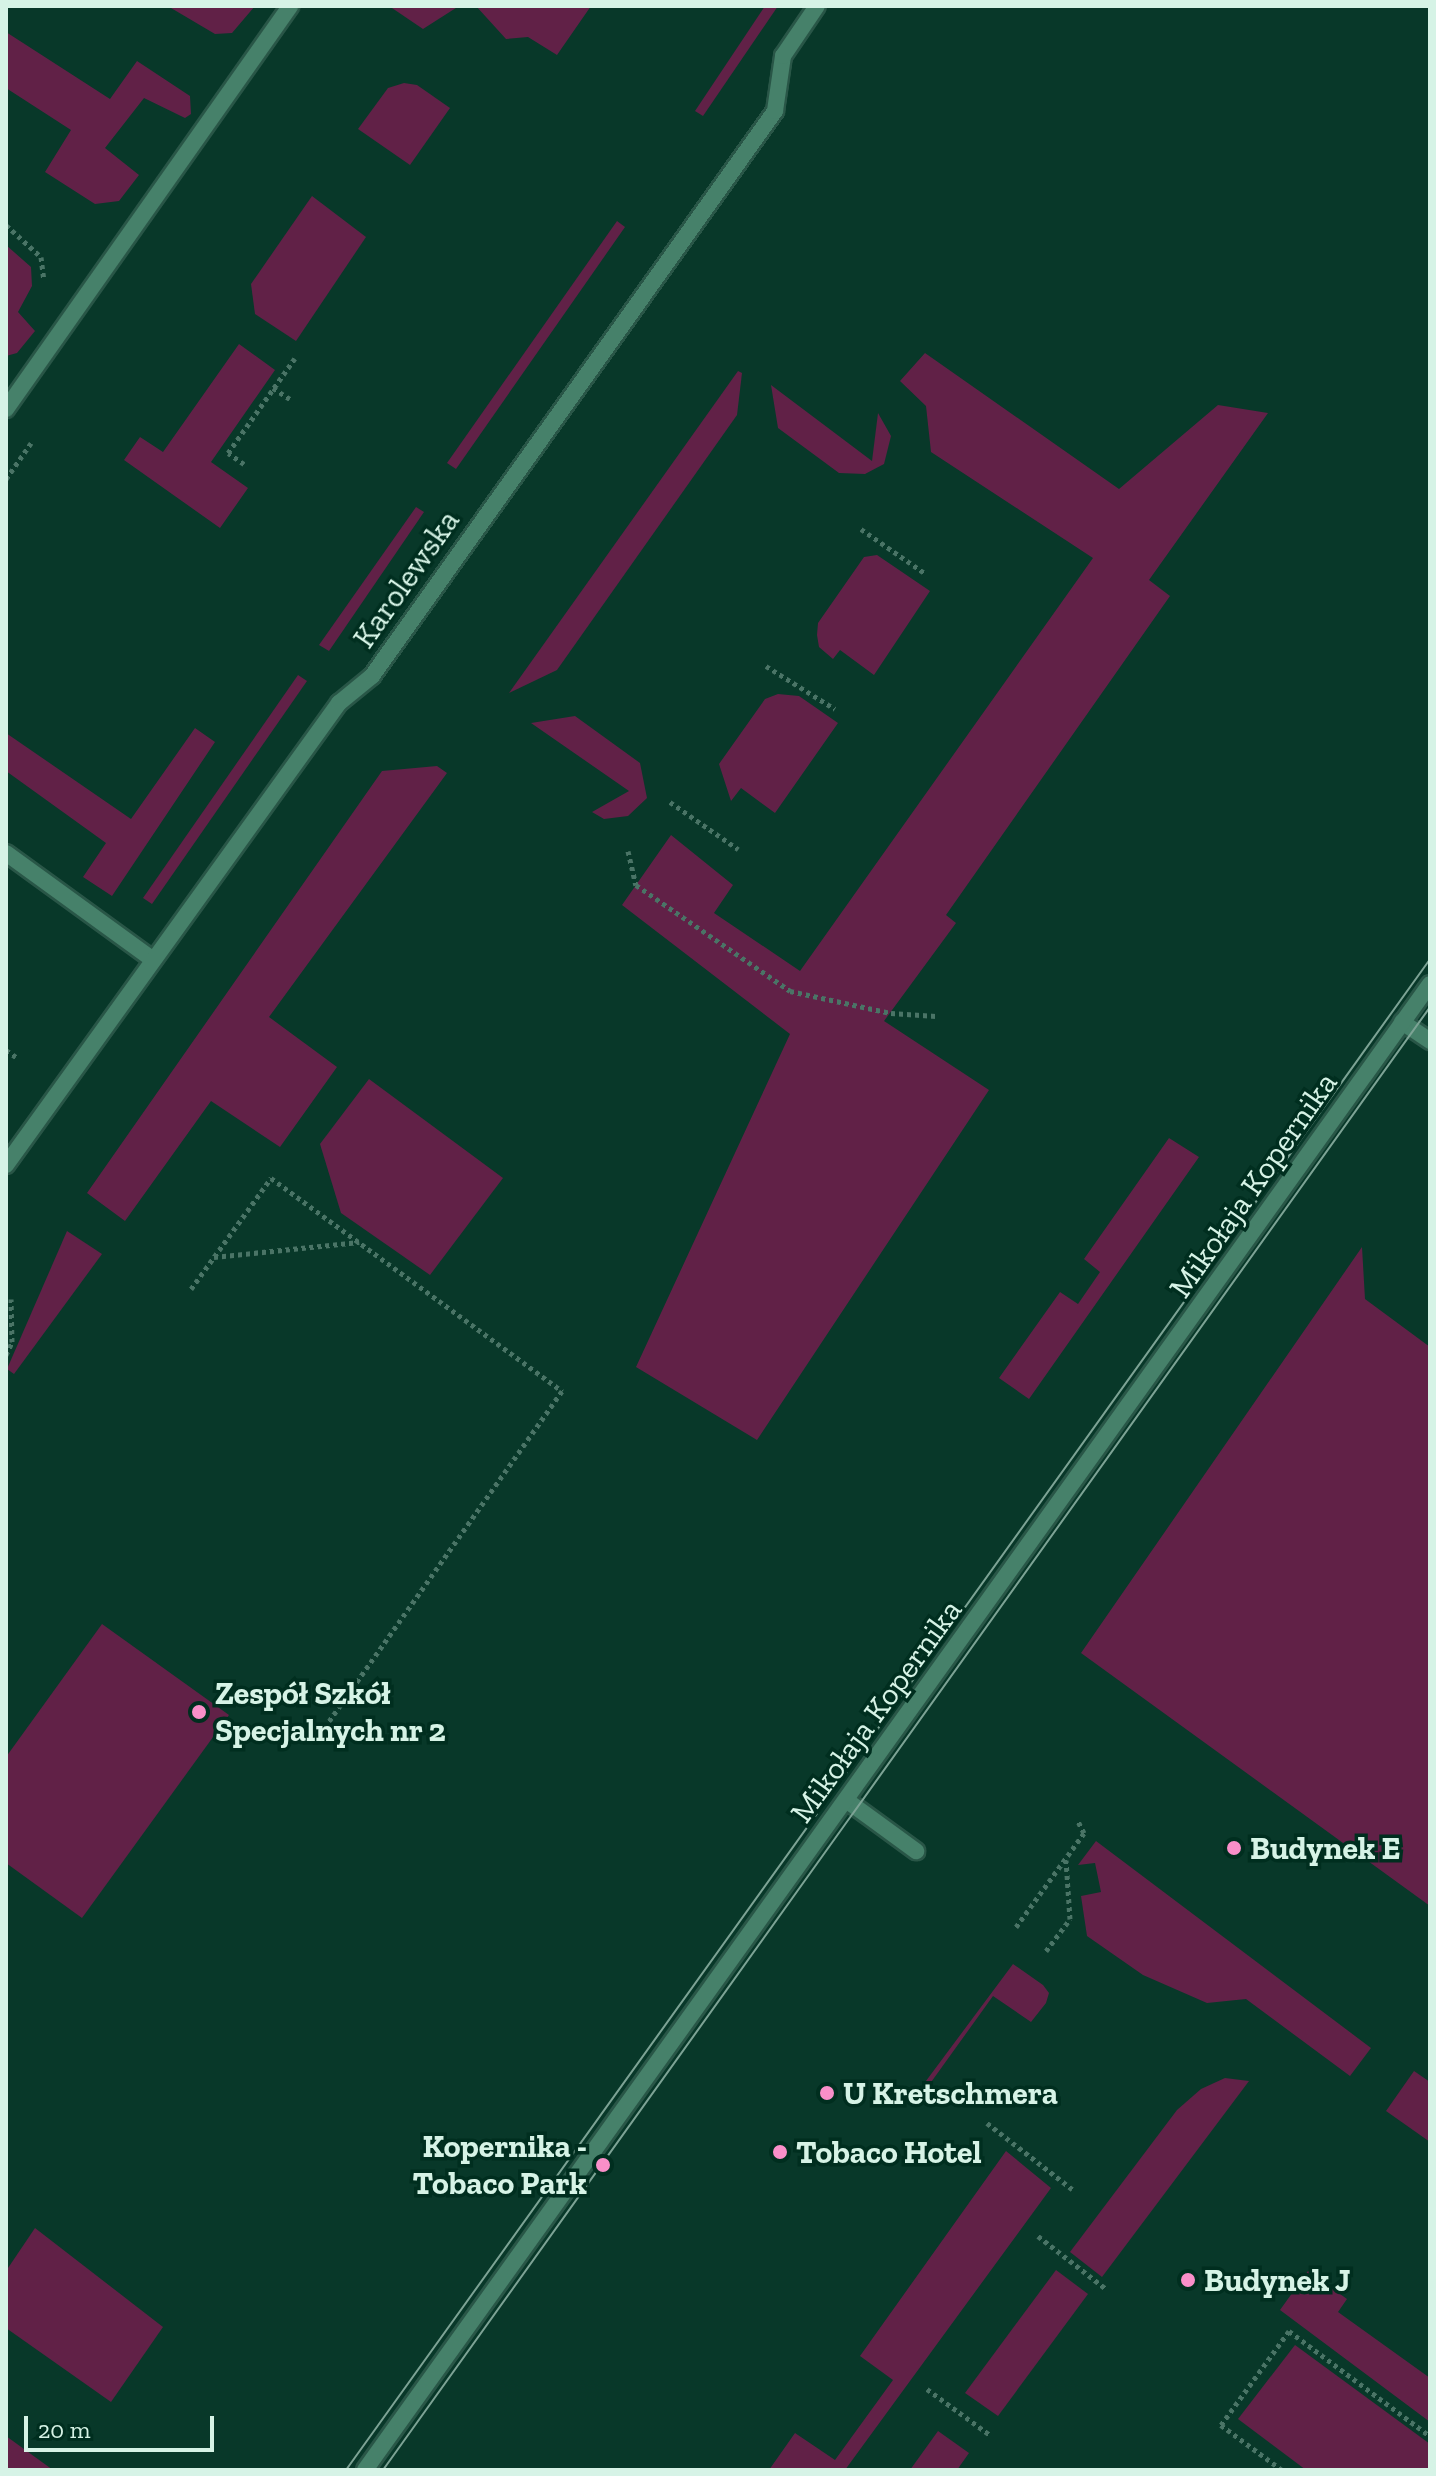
<!DOCTYPE html>
<html>
<head>
<meta charset="utf-8">
<style>
  body { margin:0 }
  #map { position:relative; width:1436px; height:2476px; overflow:hidden; background:#083829; font-family:"Zilla Slab",serif }
  div>[style] { position:absolute }
  [style*='--x'] { left:calc(var(--x)*1px); top:calc(var(--y)*1px); width:calc(var(--w)*1px); rotate:calc(var(--a)*1deg) }
  .green>* { inset:0; background:#612147 }
  .path>* { height:5px; margin-top:-2.5px; transform-origin:0; background:repeating-linear-gradient(90deg,#4a7466 0 4px,transparent 0 8px) }
  .roads { filter:drop-shadow(2px 0 #295647) drop-shadow(-2px 0 #295647) drop-shadow(0 2px #295647) drop-shadow(0 -2px #295647) }
  .service>* { height:16px; margin:-8px; padding:0 8px; transform-origin:8px; border-radius:8px; background:#46816a }
  .minor>* { height:16px; margin:-8px; padding:0 8px; transform-origin:8px; border-radius:8px; background:#46816a }
  .tertiary>* { height:16px; margin:-8px; padding:0 8px; transform-origin:8px; border-radius:8px; background:#46816a }
  .tram>* { height:2px; margin:-1px; padding:0 1px; transform-origin:1px; border-radius:1px; background:#7da395 }
  .dots>* { width:22px; height:22px; translate:-50% -50%; box-sizing:border-box; border:4px solid #002e1f; border-radius:50% }
  span { translate:-50% -50%; white-space:nowrap; text-align:center; line-height:1.15; -webkit-text-stroke:7px #002e1f; paint-order:stroke }
  .street-label { font-size:32px; color:#d6f3e6 }
  .poi-label { font-size:32px; color:#d6f3e6; font-weight:700 }
  .left { translate:0 -50%; text-align:left }
  .right { translate:-100% -50%; text-align:right }
  .frame { position:absolute; inset:0; border:8px solid #d6f3e6; pointer-events:none }
  .scale { position:absolute; left:24px; top:2416px; width:190px; height:36px; box-sizing:border-box; border:4px solid #d6f3e6; border-top:0; padding-left:10px; font-size:24px; line-height:28px; white-space:nowrap; color:#d6f3e6; -webkit-text-stroke:6px #002e1f; paint-order:stroke }
</style>
</head>
<body>
<div id="map">
  <div class="green">
    <div style="clip-path:polygon(255px 6px,232px 33px,215px 34px,171px 8px)"></div>
    <div style="clip-path:polygon(389px 6px,459px 6px,423px 29px)"></div>
    <div style="clip-path:polygon(476px 6px,591px 6px,557px 55px,528px 37px,506px 39px)"></div>
    <div style="clip-path:polygon(765px 6px,778px 6px,703px 116px,695px 111px)"></div>
    <div style="clip-path:polygon(6px 32px,110px 99px,137px 61px,190px 96px,191px 114px,185px 118px,144px 98px,105px 148px,139px 175px,119px 201px,95px 204px,45px 172px,71px 130px,6px 88px)"></div>
    <div style="clip-path:polygon(404px 83px,417px 85px,450px 108px,410px 165px,358px 129px,388px 88px)"></div>
    <div style="clip-path:polygon(312px 196px,366px 237px,296px 341px,255px 314px,251px 284px)"></div>
    <div style="clip-path:polygon(617px 221px,625px 227px,456px 469px,447px 463px)"></div>
    <div style="clip-path:polygon(6px 245px,31px 267px,32px 286px,18px 312px,35px 331px,17px 353px,6px 356px)"></div>
    <div style="clip-path:polygon(239px 344px,275px 370px,211px 462px,248px 488px,220px 528px,124px 460px,140px 437px,163px 452px)"></div>
    <div style="clip-path:polygon(925px 353px,1119px 489px,1218px 405px,1268px 413px,1149px 580px,1170px 596px,946px 915px,956px 923px,884px 1021px,989px 1090px,757px 1440px,636px 1367px,790px 1034px,622px 905px,671px 835px,733px 885px,714px 913px,800px 971px,1093px 558px,931px 452px,926px 406px,900px 381px)"></div>
    <div style="clip-path:polygon(738px 371px,742px 373px,737px 415px,557px 670px,509px 693px)"></div>
    <div style="clip-path:polygon(771px 385px,872px 461px,878px 413px,891px 436px,884px 464px,865px 474px,839px 473px,778px 428px)"></div>
    <div style="clip-path:polygon(416px 507px,424px 512px,329px 651px,319px 645px)"></div>
    <div style="clip-path:polygon(877px 555px,930px 591px,874px 675px,840px 650px,833px 659px,819px 647px,817px 635px,818px 623px,864px 557px)"></div>
    <div style="clip-path:polygon(298px 675px,307px 681px,152px 904px,143px 898px)"></div>
    <div style="clip-path:polygon(778px 694px,799px 696px,838px 723px,775px 813px,741px 788px,731px 801px,719px 764px,765px 699px)"></div>
    <div style="clip-path:polygon(575px 716px,640px 763px,647px 798px,628px 816px,604px 819px,592px 812px,629px 791px,531px 723px)"></div>
    <div style="clip-path:polygon(195px 728px,215px 742px,112px 896px,83px 877px,106px 843px,6px 771px,6px 733px,131px 819px)"></div>
    <div style="clip-path:polygon(437px 766px,447px 773px,269px 1017px,337px 1067px,280px 1147px,211px 1101px,125px 1221px,87px 1193px,382px 771px)"></div>
    <div style="clip-path:polygon(369px 1079px,503px 1178px,430px 1275px,341px 1213px,320px 1144px)"></div>
    <div style="clip-path:polygon(1169px 1138px,1199px 1157px,1029px 1399px,999px 1378px,1060px 1292px,1078px 1304px,1100px 1272px,1084px 1259px)"></div>
    <div style="clip-path:polygon(67px 1231px,102px 1254px,14px 1374px,7px 1369px)"></div>
    <div style="clip-path:polygon(1362px 1247px,1365px 1299px,1430px 1347px,1430px 1906px,1081px 1653px)"></div>
    <div style="clip-path:polygon(102px 1624px,229px 1715px,82px 1918px,6px 1863px,6px 1757px)"></div>
    <div style="clip-path:polygon(1096px 1841px,1371px 2048px,1350px 2076px,1246px 1999px,1207px 2003px,1143px 1975px,1087px 1936px,1081px 1896px,1101px 1892px,1095px 1863px,1078px 1865px)"></div>
    <div style="clip-path:polygon(1013px 1964px,1043px 1985px,1049px 1993px,1046px 2003px,1031px 2022px,993px 1996px,924px 2092px,920px 2089px)"></div>
    <div style="clip-path:polygon(1414px 2071px,1430px 2082px,1430px 2142px,1386px 2111px)"></div>
    <div style="clip-path:polygon(1225px 2078px,1249px 2081px,1102px 2277px,1070px 2252px,1177px 2110px,1201px 2089px)"></div>
    <div style="clip-path:polygon(1006px 2151px,1051px 2188px,845px 2470px,769px 2470px,795px 2433px,835px 2460px,893px 2380px,860px 2356px)"></div>
    <div style="clip-path:polygon(35px 2228px,163px 2327px,111px 2402px,6px 2328px,6px 2271px)"></div>
    <div style="clip-path:polygon(1056px 2270px,1088px 2294px,998px 2416px,965px 2393px)"></div>
    <div style="clip-path:polygon(1308px 2271px,1347px 2299px,1338px 2312px,1430px 2378px,1430px 2422px,1280px 2310px)"></div>
    <div style="clip-path:polygon(1295px 2345px,1430px 2444px,1430px 2470px,1306px 2470px,1238px 2419px)"></div>
    <div style="clip-path:polygon(938px 2431px,969px 2453px,957px 2470px,910px 2470px)"></div>
    <div style="clip-path:polygon(6px 2436px,53px 2470px,6px 2470px)"></div>
  </div>
  <div class="path">
    <div style="--x:6;--y:225;--w:47;--a:42.4"></div>
    <div style="--x:41;--y:257;--w:23;--a:83"></div>
    <div style="--x:273;--y:388;--w:20;--a:33"></div>
    <div style="--x:244;--y:464;--w:19;--a:-145"></div>
    <div style="--x:228;--y:453;--w:116;--a:-54.8"></div>
    <div style="--x:6;--y:479;--w:44;--a:-55.2"></div>
    <div style="--x:861;--y:529;--w:79;--a:34.7"></div>
    <div style="--x:766;--y:666;--w:81;--a:31.9"></div>
    <div style="--x:670;--y:802;--w:83;--a:34.7"></div>
    <div style="--x:628;--y:851;--w:35;--a:77"></div>
    <div style="--x:636;--y:885;--w:187;--a:34.5"></div>
    <div style="--x:790;--y:991;--w:103;--a:12.3"></div>
    <div style="--x:891;--y:1013;--w:45;--a:3.8"></div>
    <div style="--x:6;--y:1050;--w:12;--a:35"></div>
    <div style="--x:214;--y:1257;--w:146;--a:-5.9"></div>
    <div style="--x:191;--y:1289;--w:137;--a:-54.2"></div>
    <div style="--x:271;--y:1178;--w:361;--a:36.2"></div>
    <div style="--x:562;--y:1391;--w:408;--a:125.2"></div>
    <div style="--x:6;--y:1355;--w:14;--a:-65"></div>
    <div style="--x:12;--y:1342;--w:43;--a:-91.3"></div>
    <div style="--x:1016;--y:1927;--w:116;--a:-54.1"></div>
    <div style="--x:1084;--y:1833;--w:13;--a:-117"></div>
    <div style="--x:1046;--y:1951;--w:40;--a:-53"></div>
    <div style="--x:1070;--y:1919;--w:59;--a:-93.9"></div>
    <div style="--x:987;--y:2123;--w:108;--a:37.8"></div>
    <div style="--x:1038;--y:2236;--w:86;--a:37.9"></div>
    <div style="--x:927;--y:2389;--w:78;--a:36.1"></div>
    <div style="--x:1282;--y:2470;--w:76;--a:-143.6"></div>
    <div style="--x:1221;--y:2425;--w:116;--a:-54.1"></div>
    <div style="--x:1289;--y:2331;--w:176;--a:36.7"></div>
  </div>
  <div class="roads">
    <div class="service">
      <div style="--x:6;--y:853;--w:180;--a:36"></div>
      <div style="--x:1402;--y:1022;--w:34;--a:34"></div>
      <div style="--x:846;--y:1800;--w:87;--a:36.1"></div>
    </div>
    <div class="minor">
      <div style="--x:6;--y:409;--w:493;--a:-54.8"></div>
    </div>
    <div class="tertiary">
      <div style="--x:6;--y:1165;--w:570;--a:-54.22"></div>
      <div style="--x:339;--y:703;--w:43;--a:-39.3"></div>
      <div style="--x:372;--y:676;--w:694;--a:-54.5"></div>
      <div style="--x:775;--y:111;--w:56;--a:-81.7"></div>
      <div style="--x:783;--y:56;--w:60;--a:-55.8"></div>
      <div style="--x:365;--y:2470;--w:1828;--a:-54.37"></div>
    </div>
  </div>
  <div class="tram">
    <div style="--x:346;--y:2470;--w:1860;--a:-54.34"></div>
    <div style="--x:383;--y:2470;--w:1799;--a:-54.41"></div>
  </div>
  <div class="dots">
    <div style="left:199px;top:1712px;background:#f98fc9"></div>
    <div style="left:1234px;top:1848px;background:#f98fc9"></div>
    <div style="left:827px;top:2093px;background:#f98fc9"></div>
    <div style="left:780px;top:2152px;background:#f98fc9"></div>
    <div style="left:603px;top:2165px;background:#f98fc9"></div>
    <div style="left:1188px;top:2280px;background:#f98fc9"></div>
  </div>
  <div class="street-label">
    <span style="left:406px;top:579px;rotate:-55deg">Karolewska</span>
    <span style="left:1253px;top:1185px;rotate:-55deg">Mikołaja Kopernika</span>
    <span style="left:876px;top:1711px;rotate:-54deg">Mikołaja Kopernika</span>
  </div>
  <div class="poi-label">
    <span class="left" style="left:215px;top:1712px">Zespół Szkół<br>Specjalnych nr 2</span>
    <span class="left" style="left:1250px;top:1848px">Budynek E</span>
    <span class="left" style="left:843px;top:2093px">U Kretschmera</span>
    <span class="right" style="left:587px;top:2165px">Kopernika -<br>Tobaco Park</span>
    <span class="left" style="left:796px;top:2152px">Tobaco Hotel</span>
    <span class="left" style="left:1204px;top:2280px">Budynek J</span>
  </div>
  <div class="frame"></div>
  <div class="scale">20 m</div>
</div>
</body>
</html>
